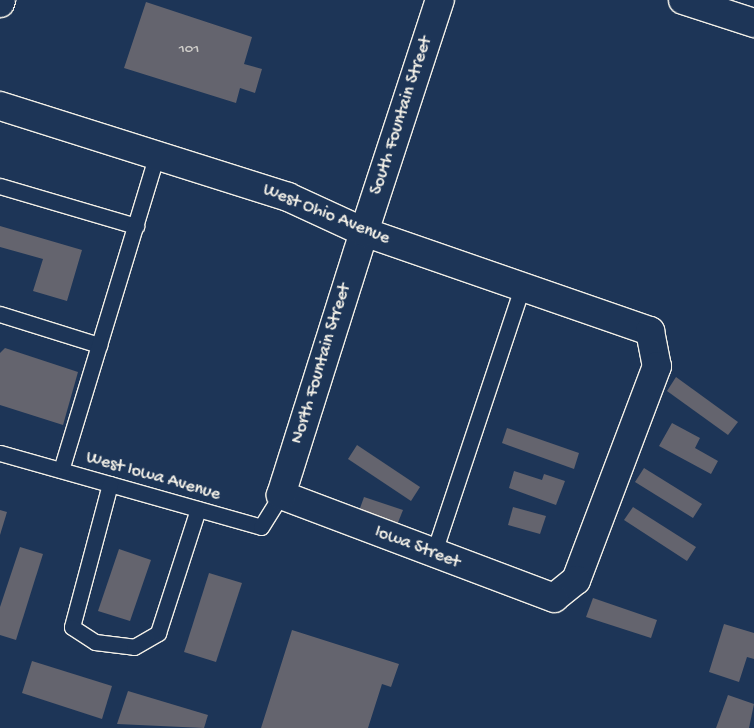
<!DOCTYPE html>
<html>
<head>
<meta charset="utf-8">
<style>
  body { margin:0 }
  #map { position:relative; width:754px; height:728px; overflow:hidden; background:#1d3557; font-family:"Gochi Hand",sans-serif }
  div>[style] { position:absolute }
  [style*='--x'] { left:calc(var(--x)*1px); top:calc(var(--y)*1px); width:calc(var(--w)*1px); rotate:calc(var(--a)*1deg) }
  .building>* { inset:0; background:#64646e }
  .roads { filter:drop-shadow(1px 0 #f4f1e8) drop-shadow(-1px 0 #f4f1e8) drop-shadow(0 1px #f4f1e8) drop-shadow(0 -1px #f4f1e8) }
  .lane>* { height:15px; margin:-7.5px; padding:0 7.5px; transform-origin:7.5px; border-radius:7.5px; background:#1d3557 }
  .street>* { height:28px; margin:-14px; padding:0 14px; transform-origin:14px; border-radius:14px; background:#1d3557 }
  .secondary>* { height:28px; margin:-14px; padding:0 14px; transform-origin:14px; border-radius:14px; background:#1d3557 }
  span { translate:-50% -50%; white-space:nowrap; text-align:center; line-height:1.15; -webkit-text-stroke:5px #1d3557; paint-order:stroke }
  .number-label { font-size:15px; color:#d0ceca }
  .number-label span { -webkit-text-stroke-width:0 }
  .street-label { font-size:18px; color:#f4f1e8 }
</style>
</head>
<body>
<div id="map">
  <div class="building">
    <div style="clip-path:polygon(146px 2px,252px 37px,244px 64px,262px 69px,255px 93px,240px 88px,236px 103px,124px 68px)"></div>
    <div style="clip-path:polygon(0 226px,82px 250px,67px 301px,33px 291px,43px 259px,0 247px)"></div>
    <div style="clip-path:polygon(5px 348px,78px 372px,63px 425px,0 405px,0 353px)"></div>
    <div style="clip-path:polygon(676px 377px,738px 422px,728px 435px,667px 391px)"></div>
    <div style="clip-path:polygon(672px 423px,700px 438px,695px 448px,718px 461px,711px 474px,659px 446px)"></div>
    <div style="clip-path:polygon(507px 428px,579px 453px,574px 469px,502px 443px)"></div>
    <div style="clip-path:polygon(357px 445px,420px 487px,411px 501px,348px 459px)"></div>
    <div style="clip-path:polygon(644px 468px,702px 504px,693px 518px,635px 482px)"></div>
    <div style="clip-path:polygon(514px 471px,542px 480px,544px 474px,565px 481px,556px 505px,509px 488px)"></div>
    <div style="clip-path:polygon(364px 497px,403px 510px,397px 525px,359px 511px)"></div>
    <div style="clip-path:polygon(513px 507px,546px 516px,540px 534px,508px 525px)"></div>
    <div style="clip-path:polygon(633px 507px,696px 547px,687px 561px,624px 520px)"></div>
    <div style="clip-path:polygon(0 510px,7px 512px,0 535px)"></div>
    <div style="clip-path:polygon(20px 547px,43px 554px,16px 640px,0 635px,0 607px)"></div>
    <div style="clip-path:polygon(119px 549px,151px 560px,130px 621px,98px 611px)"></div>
    <div style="clip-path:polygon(209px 573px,242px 583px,216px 662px,184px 652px)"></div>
    <div style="clip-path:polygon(593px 598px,657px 620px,651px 638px,586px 617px)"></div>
    <div style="clip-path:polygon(724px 624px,754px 633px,754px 659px,747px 657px,739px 682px,709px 672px)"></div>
    <div style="clip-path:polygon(292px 630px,399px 664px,391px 687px,382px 684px,368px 728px,261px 728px)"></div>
    <div style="clip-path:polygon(32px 661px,112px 686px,102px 719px,22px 693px)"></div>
    <div style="clip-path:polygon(128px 691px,208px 715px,204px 728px,117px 724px)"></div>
    <div style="clip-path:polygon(728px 695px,754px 704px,749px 728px,716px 728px)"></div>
  </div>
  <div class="roads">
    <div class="lane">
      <div style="--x:0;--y:186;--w:142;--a:16.4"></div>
      <div style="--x:0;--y:314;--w:104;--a:17.4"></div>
      <div style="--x:0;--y:453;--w:271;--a:15.8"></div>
      <div style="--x:261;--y:527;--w:38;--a:-58"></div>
      <div style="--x:61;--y:470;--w:329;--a:-73.1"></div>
      <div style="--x:110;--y:484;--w:148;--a:104.9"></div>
      <div style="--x:72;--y:627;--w:27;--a:33"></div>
      <div style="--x:95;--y:642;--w:39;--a:7"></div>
      <div style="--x:134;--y:647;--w:28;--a:-30"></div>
      <div style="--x:158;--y:633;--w:130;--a:-72.1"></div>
      <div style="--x:433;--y:555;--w:281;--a:-71.6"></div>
    </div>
    <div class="street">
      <div style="--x:683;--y:0;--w:75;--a:17.9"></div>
      <div style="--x:0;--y:106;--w:302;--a:17.5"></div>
      <div style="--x:288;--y:197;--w:84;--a:24.7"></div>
      <div style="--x:364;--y:232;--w:303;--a:19.1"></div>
      <div style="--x:650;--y:331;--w:36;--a:79"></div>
      <div style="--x:657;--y:366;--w:229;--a:110.7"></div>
      <div style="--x:576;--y:580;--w:28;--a:141"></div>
      <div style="--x:554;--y:598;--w:292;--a:-159.3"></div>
      <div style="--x:281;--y:495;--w:276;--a:-72.5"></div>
      <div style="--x:364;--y:232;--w:244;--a:-71.9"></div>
    </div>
    <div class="secondary">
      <div style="--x:0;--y:3;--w:3;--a:-72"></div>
    </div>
  </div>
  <div class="number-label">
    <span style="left:189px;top:50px">101</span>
  </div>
  <div class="street-label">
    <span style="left:402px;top:116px;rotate:-72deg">South Fountain Street</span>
    <span style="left:326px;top:215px;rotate:22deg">West Ohio Avenue</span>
    <span style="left:322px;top:364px;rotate:-73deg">North Fountain Street</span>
    <span style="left:153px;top:477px;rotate:16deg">West Iowa Avenue</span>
    <span style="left:417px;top:548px;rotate:21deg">Iowa Street</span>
  </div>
</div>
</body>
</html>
